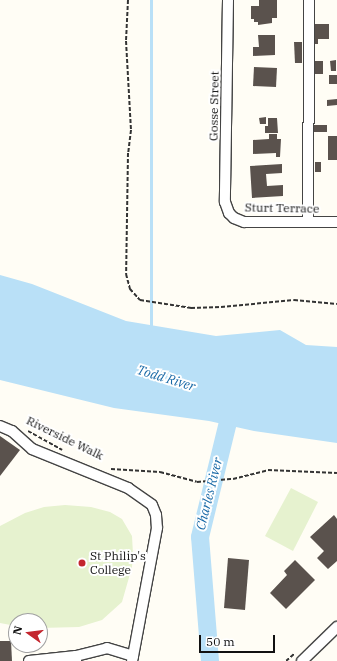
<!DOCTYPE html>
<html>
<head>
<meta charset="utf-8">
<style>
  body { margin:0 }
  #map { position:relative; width:337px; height:661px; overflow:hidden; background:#fffdf5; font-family:"IBM Plex Serif",serif }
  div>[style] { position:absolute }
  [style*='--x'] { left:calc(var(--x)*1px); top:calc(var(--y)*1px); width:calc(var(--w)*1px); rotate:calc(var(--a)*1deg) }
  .pitch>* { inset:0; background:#e6f2cf }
  .water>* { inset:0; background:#b9e0f7 }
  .stream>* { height:3px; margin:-1.5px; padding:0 1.5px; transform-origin:1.5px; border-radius:1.5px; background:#b9e0f7 }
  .river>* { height:18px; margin:-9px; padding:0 9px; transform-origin:9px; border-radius:9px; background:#b9e0f7 }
  .building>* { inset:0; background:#5a524d }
  .path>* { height:2px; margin-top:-1px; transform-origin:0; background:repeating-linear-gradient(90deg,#333 0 4px,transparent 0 6px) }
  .roads { filter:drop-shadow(1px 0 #444) drop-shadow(-1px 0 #444) drop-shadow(0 1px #444) drop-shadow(0 -1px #444) }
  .minor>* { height:10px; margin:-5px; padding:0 5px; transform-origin:5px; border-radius:5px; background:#fff }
  .dots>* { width:11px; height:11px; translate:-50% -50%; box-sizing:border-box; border:2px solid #fff; border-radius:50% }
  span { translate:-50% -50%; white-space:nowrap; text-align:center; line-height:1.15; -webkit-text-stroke:4px #fff; paint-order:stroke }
  .street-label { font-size:12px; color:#111 }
  .poi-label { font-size:12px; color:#111 }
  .left { translate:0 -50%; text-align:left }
  .water-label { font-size:13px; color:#1768a6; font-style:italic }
  .north { position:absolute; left:8px; top:613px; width:40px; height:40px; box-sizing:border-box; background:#fff; border:1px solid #a0a0a0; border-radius:50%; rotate:284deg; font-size:11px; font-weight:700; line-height:16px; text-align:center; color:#111 }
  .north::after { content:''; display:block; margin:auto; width:14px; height:18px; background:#c4262e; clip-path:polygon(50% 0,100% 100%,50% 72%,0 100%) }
  .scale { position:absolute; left:199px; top:635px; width:76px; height:18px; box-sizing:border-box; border:2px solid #111; border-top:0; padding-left:5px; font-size:12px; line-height:14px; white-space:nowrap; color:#111; -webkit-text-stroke:3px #fff; paint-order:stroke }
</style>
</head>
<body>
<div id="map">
  <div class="pitch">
    <div style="clip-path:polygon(291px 488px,318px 502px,293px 551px,265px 536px)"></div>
    <div style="clip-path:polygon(65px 505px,91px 507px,110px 512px,122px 519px,132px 536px,133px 554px,132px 567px,122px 602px,102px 620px,79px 627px,40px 628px,40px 621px,16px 621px,16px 626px,0 623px,0 526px,25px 513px,44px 507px)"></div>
  </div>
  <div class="water">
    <div style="clip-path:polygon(0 275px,32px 284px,126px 321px,216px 336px,280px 330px,306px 345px,337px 347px,337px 443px,254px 431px,209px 421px,114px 408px,0 380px)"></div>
  </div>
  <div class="stream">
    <div style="--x:151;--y:330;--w:330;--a:-90"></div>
  </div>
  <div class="river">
    <div style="--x:210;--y:661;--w:124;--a:-94.6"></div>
    <div style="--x:200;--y:537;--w:139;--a:-76.3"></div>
  </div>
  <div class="building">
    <div style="clip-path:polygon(259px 0,277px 0,277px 18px,272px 18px,272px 23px,258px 25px,258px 22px,254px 22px,254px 19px,251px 19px,251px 6px,259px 6px)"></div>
    <div style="clip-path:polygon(314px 24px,329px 24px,329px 39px,318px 39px,318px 44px,314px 44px)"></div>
    <div style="clip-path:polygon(258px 35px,275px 35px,275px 55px,253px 56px,253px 47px,259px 47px)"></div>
    <div style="clip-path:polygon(294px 42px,302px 42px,302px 63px,295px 63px)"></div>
    <div style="clip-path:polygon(336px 60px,336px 71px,331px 71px,330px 61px)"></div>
    <div style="clip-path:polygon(312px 61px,323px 61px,323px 74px,312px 74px)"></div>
    <div style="clip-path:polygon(254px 67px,277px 68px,276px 87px,253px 86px)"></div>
    <div style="clip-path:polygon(329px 75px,337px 75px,337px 84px,329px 84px)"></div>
    <div style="clip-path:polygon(337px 99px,337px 105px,327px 106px,327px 100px)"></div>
    <div style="clip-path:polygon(266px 117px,266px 124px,260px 124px,259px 118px)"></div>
    <div style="clip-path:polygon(268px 118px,277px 118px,278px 133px,265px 133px,265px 126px,268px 126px)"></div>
    <div style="clip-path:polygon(312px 125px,327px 125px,327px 132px,312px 132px)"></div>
    <div style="clip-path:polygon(269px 134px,277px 134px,277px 139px,281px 139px,280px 157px,276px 157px,276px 153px,253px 154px,253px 140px,269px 139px)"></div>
    <div style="clip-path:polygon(328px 136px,337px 136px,337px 160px,328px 160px)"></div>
    <div style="clip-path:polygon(315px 162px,321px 162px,321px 172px,315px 172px)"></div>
    <div style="clip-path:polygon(282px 164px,282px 173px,266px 174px,267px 186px,283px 185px,283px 196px,252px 198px,250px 166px)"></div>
    <div style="clip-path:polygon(0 436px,20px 450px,0 476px)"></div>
    <div style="clip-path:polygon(334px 515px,337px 519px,337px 561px,328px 569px,317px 558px,324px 551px,310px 537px)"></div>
    <div style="clip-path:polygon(228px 558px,249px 560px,245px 610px,224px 608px)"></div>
    <div style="clip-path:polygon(295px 560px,315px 580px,286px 609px,270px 593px,287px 575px,284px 571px)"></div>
    <div style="clip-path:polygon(0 641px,11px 641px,12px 661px,0 661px)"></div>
  </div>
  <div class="path">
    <div style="--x:128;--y:0;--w:41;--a:92.8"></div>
    <div style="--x:126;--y:41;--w:89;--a:86.8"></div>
    <div style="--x:131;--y:130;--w:23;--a:97"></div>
    <div style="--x:128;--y:153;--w:121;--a:90.9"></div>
    <div style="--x:126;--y:274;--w:16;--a:75"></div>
    <div style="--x:130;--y:289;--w:15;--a:48"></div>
    <div style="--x:140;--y:300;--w:52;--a:8.9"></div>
    <div style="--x:191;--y:308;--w:30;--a:-2"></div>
    <div style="--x:221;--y:307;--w:73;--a:-5.5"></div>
    <div style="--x:294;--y:300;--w:43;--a:5.3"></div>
    <div style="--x:28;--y:431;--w:39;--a:29"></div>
    <div style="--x:111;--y:469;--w:49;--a:3.5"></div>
    <div style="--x:160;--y:472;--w:38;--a:15"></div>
    <div style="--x:197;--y:482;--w:36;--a:-5"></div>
    <div style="--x:233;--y:479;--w:36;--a:-14"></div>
    <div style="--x:268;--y:470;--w:69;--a:2.5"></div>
    <div style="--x:286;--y:661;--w:11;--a:-41"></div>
  </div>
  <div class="roads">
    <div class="minor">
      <div style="--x:228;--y:0;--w:202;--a:90.9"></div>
      <div style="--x:225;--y:202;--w:12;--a:70"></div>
      <div style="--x:229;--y:213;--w:7;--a:45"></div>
      <div style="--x:234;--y:218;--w:11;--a:22"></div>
      <div style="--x:244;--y:222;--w:93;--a:0"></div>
      <div style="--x:308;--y:222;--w:222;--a:-89.7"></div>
      <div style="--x:0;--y:426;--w:13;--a:23"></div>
      <div style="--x:12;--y:431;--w:27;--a:42"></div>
      <div style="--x:32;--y:449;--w:104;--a:22.1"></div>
      <div style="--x:128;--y:488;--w:29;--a:35"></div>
      <div style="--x:152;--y:505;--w:11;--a:68"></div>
      <div style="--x:156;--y:515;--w:13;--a:86"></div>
      <div style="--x:157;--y:528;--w:130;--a:100.6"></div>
      <div style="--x:29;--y:661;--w:47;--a:-6.1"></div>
      <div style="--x:76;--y:661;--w:5;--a:-90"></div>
      <div style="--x:76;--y:656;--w:32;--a:-14"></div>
      <div style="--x:107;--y:648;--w:27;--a:17"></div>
      <div style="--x:133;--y:656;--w:5;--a:101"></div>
      <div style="--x:302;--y:661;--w:49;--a:-44.2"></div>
    </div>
  </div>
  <div class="dots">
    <div style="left:82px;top:563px;background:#c4262e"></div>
  </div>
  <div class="street-label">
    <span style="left:214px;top:106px;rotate:-89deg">Gosse Street</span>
    <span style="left:282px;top:208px;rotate:1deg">Sturt Terrace</span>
    <span style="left:65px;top:438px;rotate:26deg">Riverside Walk</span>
  </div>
  <div class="poi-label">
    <span class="left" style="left:90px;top:563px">St Philip's<br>College</span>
  </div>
  <div class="water-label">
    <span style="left:166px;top:379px;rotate:17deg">Todd River</span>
    <span style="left:210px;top:494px;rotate:-76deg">Charles River</span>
  </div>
  <div class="north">N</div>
  <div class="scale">50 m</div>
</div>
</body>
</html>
